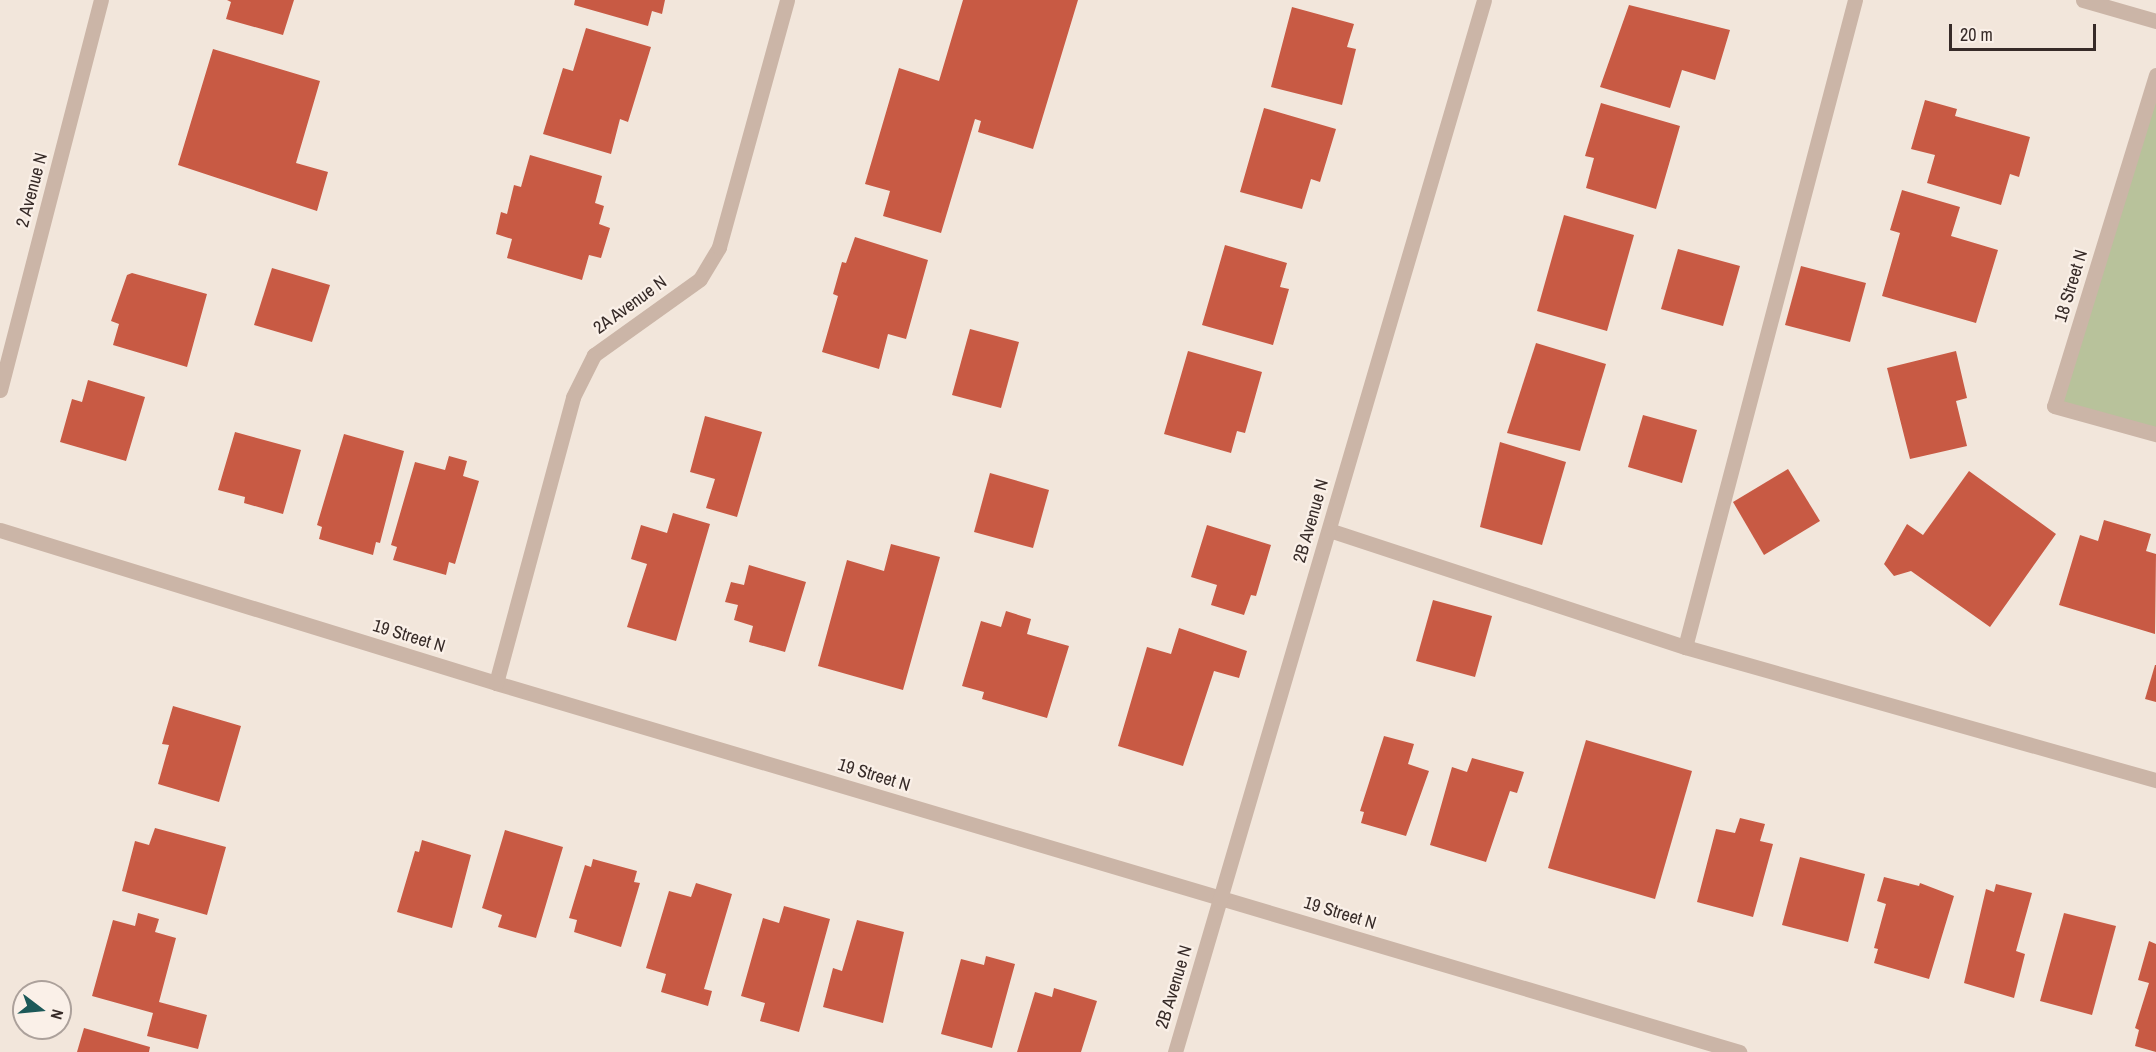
<!DOCTYPE html>
<html>
<head>
<meta charset="utf-8">
<style>
  body { margin:0 }
  #map { position:relative; width:2156px; height:1052px; overflow:hidden; background:#f2e6db; font-family:"Archivo Narrow",sans-serif }
  div>[style] { position:absolute }
  [style*='--x'] { left:calc(var(--x)*1px); top:calc(var(--y)*1px); width:calc(var(--w)*1px); rotate:calc(var(--a)*1deg) }
  .green>* { inset:0; background:#b8c29b }
  .building>* { inset:0; background:#c85a44 }
  .lane>* { height:15px; margin:-7.5px; padding:0 7.5px; transform-origin:7.5px; border-radius:7.5px; background:#cbb5a7 }
  .street>* { height:15px; margin:-7.5px; padding:0 7.5px; transform-origin:7.5px; border-radius:7.5px; background:#cbb5a7 }
  span { translate:-50% -50%; white-space:nowrap; text-align:center; line-height:1.15; -webkit-text-stroke:4.5px #faf0e8; paint-order:stroke }
  .street-label { font-size:18px; color:#372b28 }
  .north { position:absolute; left:12px; top:980px; width:60px; height:60px; box-sizing:border-box; background:#faf0e8; border:2px solid #aca19b; border-radius:50%; rotate:106deg; font-size:16px; font-weight:700; line-height:24px; text-align:center; color:#372b28 }
  .north::after { content:''; display:block; margin:auto; width:21px; height:27px; background:#1c5959; clip-path:polygon(50% 0,100% 100%,50% 72%,0 100%) }
  .scale { position:absolute; left:1949px; top:24px; width:147px; height:27px; box-sizing:border-box; border:3px solid #372b28; border-top:0; padding-left:8px; font-size:18px; line-height:21px; white-space:nowrap; color:#372b28; -webkit-text-stroke:4px #faf0e8; paint-order:stroke }
</style>
</head>
<body>
<div id="map">
  <div class="green">
    <div style="clip-path:polygon(2156px 75px,2156px 434px,2054px 406px)"></div>
  </div>
  <div class="building">
    <div style="clip-path:polygon(294px 0,283px 35px,226px 19px,231px 2px,227px 0)"></div>
    <div style="clip-path:polygon(575px 0,665px 0,662px 14px,652px 11px,648px 26px,574px 5px)"></div>
    <div style="clip-path:polygon(963px 0,1078px 0,1033px 149px,978px 132px,981px 121px,975px 119px,941px 233px,883px 216px,890px 191px,865px 184px,899px 68px,939px 81px)"></div>
    <div style="clip-path:polygon(1629px 5px,1730px 30px,1715px 80px,1682px 70px,1670px 108px,1600px 87px)"></div>
    <div style="clip-path:polygon(1292px 7px,1354px 24px,1347px 47px,1356px 49px,1342px 105px,1271px 87px)"></div>
    <div style="clip-path:polygon(586px 28px,651px 47px,628px 122px,620px 119px,611px 154px,543px 134px,563px 68px,573px 71px)"></div>
    <div style="clip-path:polygon(213px 49px,320px 81px,296px 163px,328px 172px,317px 211px,178px 165px)"></div>
    <div style="clip-path:polygon(1925px 100px,1957px 109px,1955px 116px,2030px 137px,2019px 177px,2010px 174px,2001px 205px,1927px 183px,1935px 155px,1911px 149px)"></div>
    <div style="clip-path:polygon(1601px 103px,1680px 126px,1656px 209px,1586px 188px,1594px 158px,1585px 156px)"></div>
    <div style="clip-path:polygon(1264px 108px,1336px 129px,1320px 182px,1311px 179px,1302px 209px,1240px 192px)"></div>
    <div style="clip-path:polygon(530px 155px,602px 176px,595px 203px,604px 206px,599px 224px,610px 228px,601px 258px,589px 255px,582px 280px,507px 258px,512px 239px,496px 234px,501px 212px,507px 214px,514px 185px,521px 187px)"></div>
    <div style="clip-path:polygon(1902px 190px,1960px 207px,1951px 236px,1998px 250px,1976px 323px,1882px 296px,1900px 233px,1890px 230px)"></div>
    <div style="clip-path:polygon(1564px 215px,1634px 235px,1607px 331px,1537px 311px)"></div>
    <div style="clip-path:polygon(855px 237px,928px 260px,906px 339px,888px 334px,879px 369px,822px 352px,838px 296px,833px 294px,842px 262px,846px 263px)"></div>
    <div style="clip-path:polygon(1225px 245px,1287px 263px,1280px 287px,1289px 289px,1273px 345px,1202px 325px)"></div>
    <div style="clip-path:polygon(1678px 249px,1740px 266px,1723px 326px,1661px 309px)"></div>
    <div style="clip-path:polygon(1801px 266px,1866px 283px,1850px 342px,1785px 325px)"></div>
    <div style="clip-path:polygon(272px 268px,330px 285px,312px 342px,254px 325px)"></div>
    <div style="clip-path:polygon(132px 273px,207px 294px,187px 367px,113px 345px,119px 324px,111px 321px,127px 275px)"></div>
    <div style="clip-path:polygon(970px 329px,1019px 342px,1001px 408px,952px 395px)"></div>
    <div style="clip-path:polygon(1536px 343px,1606px 364px,1580px 451px,1507px 433px)"></div>
    <div style="clip-path:polygon(1188px 351px,1262px 372px,1245px 433px,1237px 431px,1231px 453px,1164px 434px)"></div>
    <div style="clip-path:polygon(1956px 351px,1967px 398px,1956px 401px,1967px 446px,1910px 459px,1887px 368px)"></div>
    <div style="clip-path:polygon(88px 380px,145px 397px,126px 461px,60px 442px,72px 399px,82px 402px)"></div>
    <div style="clip-path:polygon(1643px 415px,1697px 430px,1682px 483px,1628px 467px)"></div>
    <div style="clip-path:polygon(705px 416px,762px 432px,737px 517px,706px 508px,715px 479px,690px 472px)"></div>
    <div style="clip-path:polygon(235px 432px,301px 450px,283px 514px,244px 503px,245px 497px,218px 490px)"></div>
    <div style="clip-path:polygon(344px 434px,404px 451px,380px 543px,376px 542px,373px 555px,319px 539px,322px 527px,317px 525px)"></div>
    <div style="clip-path:polygon(1500px 442px,1566px 462px,1542px 545px,1480px 527px)"></div>
    <div style="clip-path:polygon(449px 456px,467px 461px,463px 476px,479px 481px,455px 564px,449px 562px,446px 575px,393px 560px,397px 547px,391px 545px,415px 462px,445px 470px)"></div>
    <div style="clip-path:polygon(1788px 469px,1820px 521px,1764px 555px,1733px 502px)"></div>
    <div style="clip-path:polygon(1969px 471px,2056px 534px,1990px 627px,1911px 571px,1894px 576px,1884px 564px,1907px 524px,1923px 535px)"></div>
    <div style="clip-path:polygon(990px 473px,1049px 490px,1033px 548px,974px 532px)"></div>
    <div style="clip-path:polygon(673px 513px,710px 524px,676px 641px,627px 627px,647px 564px,631px 559px,641px 525px,667px 533px)"></div>
    <div style="clip-path:polygon(2104px 520px,2151px 534px,2146px 551px,2156px 554px,2155px 634px,2059px 605px,2080px 535px,2098px 541px)"></div>
    <div style="clip-path:polygon(1207px 525px,1271px 545px,1256px 596px,1251px 595px,1244px 615px,1211px 605px,1217px 585px,1191px 577px)"></div>
    <div style="clip-path:polygon(891px 544px,940px 557px,903px 690px,818px 666px,847px 560px,884px 571px)"></div>
    <div style="clip-path:polygon(749px 565px,806px 582px,785px 652px,749px 642px,753px 626px,734px 620px,738px 605px,725px 602px,731px 582px,744px 585px)"></div>
    <div style="clip-path:polygon(1433px 600px,1492px 616px,1475px 677px,1416px 661px)"></div>
    <div style="clip-path:polygon(1006px 611px,1031px 619px,1027px 634px,1069px 646px,1047px 718px,982px 699px,984px 692px,962px 686px,981px 621px,1001px 627px)"></div>
    <div style="clip-path:polygon(1179px 628px,1247px 651px,1239px 678px,1214px 671px,1183px 766px,1118px 746px,1147px 647px,1171px 654px)"></div>
    <div style="clip-path:polygon(2155px 665px,2156px 665px,2156px 702px,2145px 699px)"></div>
    <div style="clip-path:polygon(173px 706px,241px 726px,219px 802px,158px 784px,169px 745px,162px 744px)"></div>
    <div style="clip-path:polygon(1384px 736px,1414px 744px,1408px 764px,1429px 771px,1406px 836px,1361px 823px,1364px 812px,1360px 811px)"></div>
    <div style="clip-path:polygon(1586px 740px,1692px 771px,1655px 899px,1548px 868px)"></div>
    <div style="clip-path:polygon(1472px 758px,1524px 772px,1517px 793px,1510px 791px,1486px 862px,1430px 845px,1452px 767px,1467px 772px)"></div>
    <div style="clip-path:polygon(1740px 818px,1765px 824px,1760px 841px,1773px 844px,1753px 917px,1697px 902px,1716px 829px,1735px 833px)"></div>
    <div style="clip-path:polygon(155px 828px,226px 847px,207px 915px,122px 891px,135px 841px,149px 845px)"></div>
    <div style="clip-path:polygon(505px 830px,563px 847px,536px 938px,498px 927px,502px 915px,482px 908px)"></div>
    <div style="clip-path:polygon(422px 840px,471px 855px,452px 928px,397px 912px,415px 851px,419px 852px)"></div>
    <div style="clip-path:polygon(1800px 857px,1865px 874px,1848px 942px,1782px 925px)"></div>
    <div style="clip-path:polygon(593px 859px,637px 871px,634px 882px,640px 883px,621px 947px,574px 932px,577px 920px,569px 918px,585px 865px,591px 867px)"></div>
    <div style="clip-path:polygon(1884px 877px,1919px 886px,1920px 883px,1954px 896px,1929px 979px,1874px 963px,1878px 949px,1874px 948px,1886px 904px,1877px 901px)"></div>
    <div style="clip-path:polygon(696px 883px,732px 894px,704px 989px,712px 991px,708px 1006px,661px 992px,666px 974px,646px 968px,669px 891px,691px 897px)"></div>
    <div style="clip-path:polygon(1996px 884px,2032px 893px,2016px 951px,2025px 954px,2014px 998px,1964px 983px,1986px 889px,1994px 892px)"></div>
    <div style="clip-path:polygon(784px 906px,830px 919px,799px 1032px,760px 1021px,765px 1003px,741px 996px,763px 918px,779px 923px)"></div>
    <div style="clip-path:polygon(138px 913px,159px 919px,155px 932px,176px 938px,159px 1002px,207px 1015px,198px 1049px,147px 1036px,153px 1013px,92px 996px,113px 920px,135px 926px)"></div>
    <div style="clip-path:polygon(2064px 913px,2116px 926px,2092px 1015px,2040px 1001px)"></div>
    <div style="clip-path:polygon(857px 920px,904px 932px,883px 1023px,823px 1007px,833px 968px,842px 971px)"></div>
    <div style="clip-path:polygon(2149px 941px,2156px 944px,2156px 1052px,2135px 1046px,2139px 1030px,2135px 1028px,2149px 983px,2138px 980px)"></div>
    <div style="clip-path:polygon(986px 956px,1015px 964px,992px 1048px,941px 1034px,961px 959px,984px 965px)"></div>
    <div style="clip-path:polygon(1054px 988px,1097px 1001px,1081px 1052px,1017px 1052px,1035px 992px,1052px 997px)"></div>
    <div style="clip-path:polygon(84px 1028px,150px 1047px,149px 1052px,77px 1052px)"></div>
  </div>
  <div class="lane">
    <div style="--x:1329;--y:530;--w:375;--a:18.2"></div>
    <div style="--x:1685;--y:647;--w:489;--a:15.8"></div>
    <div style="--x:1685;--y:647;--w:669;--a:-75.28"></div>
  </div>
  <div class="street">
    <div style="--x:2083;--y:0;--w:76;--a:16"></div>
    <div style="--x:2156;--y:75;--w:346;--a:107.1"></div>
    <div style="--x:2054;--y:406;--w:106;--a:15.4"></div>
    <div style="--x:0;--y:390;--w:403;--a:-75.5"></div>
    <div style="--x:0;--y:530;--w:519;--a:17.14"></div>
    <div style="--x:496;--y:683;--w:1297;--a:16.53"></div>
    <div style="--x:496;--y:683;--w:296;--a:-74.9"></div>
    <div style="--x:573;--y:397;--w:47;--a:-63.4"></div>
    <div style="--x:594;--y:355;--w:130;--a:-35.6"></div>
    <div style="--x:700;--y:279;--w:37;--a:-59"></div>
    <div style="--x:719;--y:247;--w:256;--a:-74.6"></div>
    <div style="--x:1175;--y:1052;--w:1096;--a:-73.63"></div>
  </div>
  <div class="street-label">
    <span style="left:32px;top:190px;rotate:-75deg">2 Avenue N</span>
    <span style="left:2071px;top:286px;rotate:-73deg">18 Street N</span>
    <span style="left:630px;top:305px;rotate:-36deg">2A Avenue N</span>
    <span style="left:1311px;top:521px;rotate:-74deg">2B Avenue N</span>
    <span style="left:409px;top:636px;rotate:17deg">19 Street N</span>
    <span style="left:874px;top:775px;rotate:17deg">19 Street N</span>
    <span style="left:1340px;top:913px;rotate:17deg">19 Street N</span>
    <span style="left:1174px;top:987px;rotate:-73deg">2B Avenue N</span>
  </div>
  <div class="north">N</div>
  <div class="scale">20 m</div>
</div>
</body>
</html>
